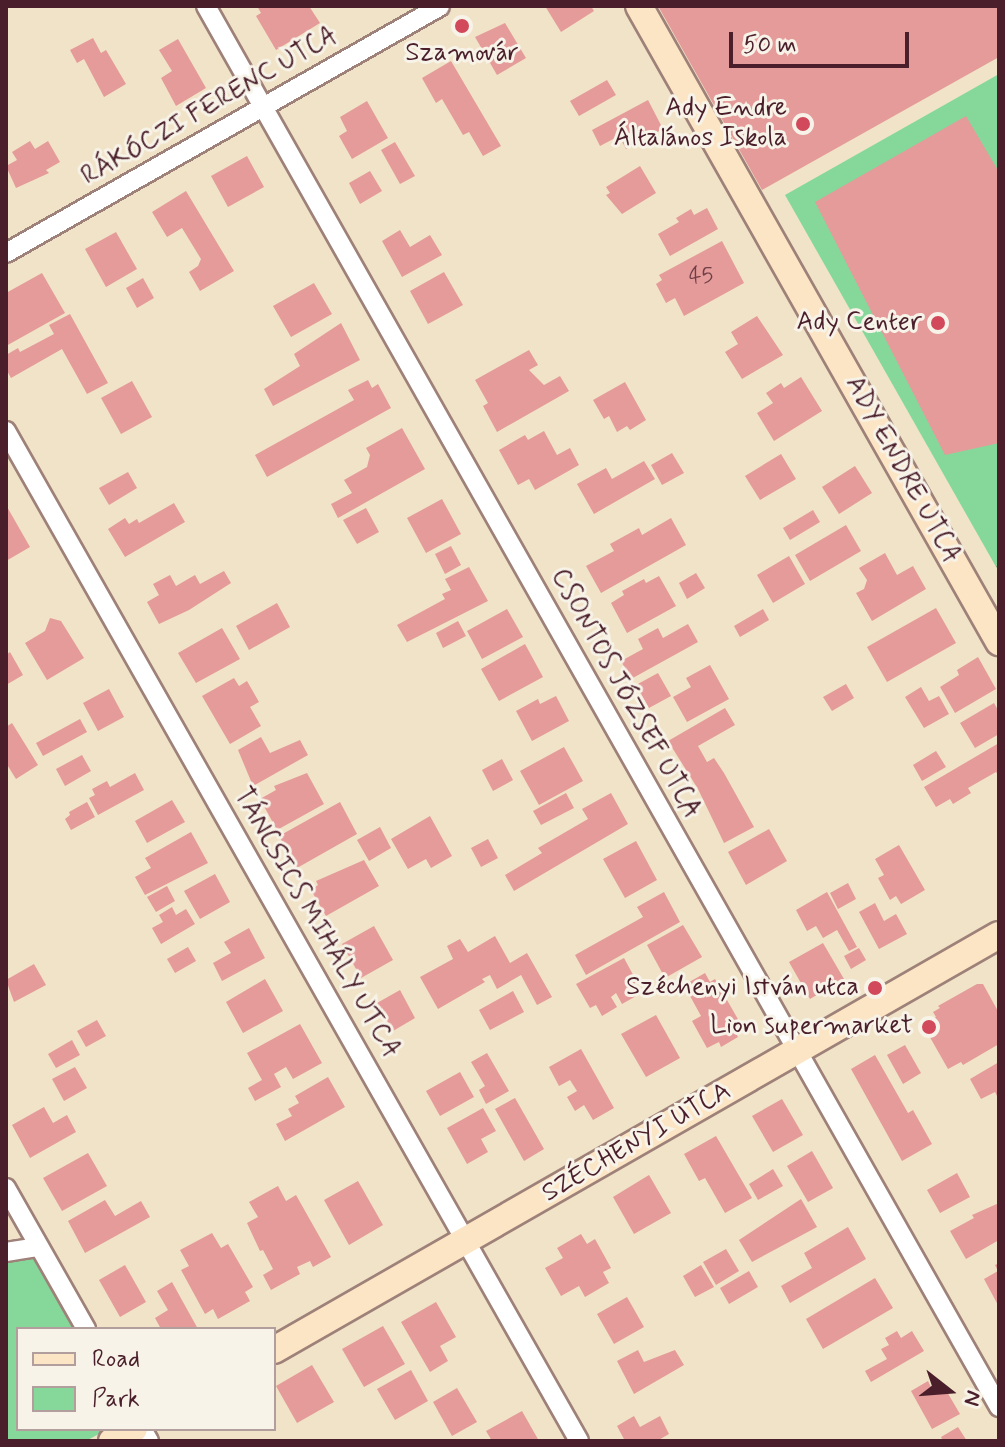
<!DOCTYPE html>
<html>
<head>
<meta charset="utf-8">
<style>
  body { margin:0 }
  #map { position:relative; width:1005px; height:1447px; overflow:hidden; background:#f1e3c7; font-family:Mynerve,sans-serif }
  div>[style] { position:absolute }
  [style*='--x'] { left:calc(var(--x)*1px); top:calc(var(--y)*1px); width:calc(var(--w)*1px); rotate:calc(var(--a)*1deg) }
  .green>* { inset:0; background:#85d89a }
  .building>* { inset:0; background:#e49b9a }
  .path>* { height:4px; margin-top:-2px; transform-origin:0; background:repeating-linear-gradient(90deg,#9e8179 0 2px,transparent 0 8px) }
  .roads { filter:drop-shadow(2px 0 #9e8179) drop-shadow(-2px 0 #9e8179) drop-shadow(0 2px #9e8179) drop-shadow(0 -2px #9e8179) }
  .street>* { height:18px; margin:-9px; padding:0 9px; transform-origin:9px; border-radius:9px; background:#fff }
  .secondary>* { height:26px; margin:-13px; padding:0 13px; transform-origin:13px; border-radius:13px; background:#fce5c4 }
  .dots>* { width:22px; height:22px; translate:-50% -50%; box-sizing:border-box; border:4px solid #f7f3e8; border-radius:50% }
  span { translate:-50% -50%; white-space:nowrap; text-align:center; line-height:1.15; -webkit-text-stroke:6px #f7f3e8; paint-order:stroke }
  .number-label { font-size:22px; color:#703e47 }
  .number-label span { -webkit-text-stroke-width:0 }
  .poi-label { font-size:26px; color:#4a1f2b }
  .right { translate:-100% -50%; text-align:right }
  .street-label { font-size:26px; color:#4a1f2b }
  .frame { position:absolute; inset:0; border:8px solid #4a1f2b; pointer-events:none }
  .legend { position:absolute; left:16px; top:1327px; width:260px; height:104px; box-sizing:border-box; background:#f7f3e8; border:2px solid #b29e9c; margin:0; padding:10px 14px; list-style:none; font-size:24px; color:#4a1f2b }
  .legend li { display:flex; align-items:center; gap:16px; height:40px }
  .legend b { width:40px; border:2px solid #b29e9c }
  .north { position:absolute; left:909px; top:1351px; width:80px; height:80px; -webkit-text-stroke:6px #f7f3e8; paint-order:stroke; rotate:107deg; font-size:22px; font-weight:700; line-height:32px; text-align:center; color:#4a1f2b }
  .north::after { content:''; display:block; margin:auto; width:28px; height:36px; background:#4a1f2b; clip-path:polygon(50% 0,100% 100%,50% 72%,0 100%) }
  .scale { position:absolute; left:729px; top:32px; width:180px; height:36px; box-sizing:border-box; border:4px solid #4a1f2b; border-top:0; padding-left:10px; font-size:24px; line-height:28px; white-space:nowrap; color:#4a1f2b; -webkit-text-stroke:6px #f7f3e8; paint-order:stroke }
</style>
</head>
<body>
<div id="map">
  <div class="green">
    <div style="clip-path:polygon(999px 74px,999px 572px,785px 195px)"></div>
    <div style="clip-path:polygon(34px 1257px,76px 1329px,18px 1329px,18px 1429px,108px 1429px,86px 1441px,6px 1441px,6px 1262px)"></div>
  </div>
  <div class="building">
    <div style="clip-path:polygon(257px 6px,309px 6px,320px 23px,276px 50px,256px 16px,261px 13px)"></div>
    <div style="clip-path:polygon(545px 6px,591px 6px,594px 11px,561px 32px)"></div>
    <div style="clip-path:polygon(658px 6px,999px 6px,999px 57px,762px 190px)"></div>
    <div style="clip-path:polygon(505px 23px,526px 58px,497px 75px,475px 37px)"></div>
    <div style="clip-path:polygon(93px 38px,101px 53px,106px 50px,126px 84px,104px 97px,84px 59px,77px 63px,70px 50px)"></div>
    <div style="clip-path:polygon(178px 39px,206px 88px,176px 106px,161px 78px,172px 71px,159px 50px)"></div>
    <div style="clip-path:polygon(451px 61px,501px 146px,483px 156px,469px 132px,463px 135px,442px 99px,436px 103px,422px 78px)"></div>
    <div style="clip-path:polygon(607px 80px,616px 95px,579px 116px,570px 101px)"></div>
    <div style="clip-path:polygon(648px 100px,663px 129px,626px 149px,619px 136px,600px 146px,592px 130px)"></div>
    <div style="clip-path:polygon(367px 101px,388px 138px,352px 159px,339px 136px,347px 131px,340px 117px)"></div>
    <div style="clip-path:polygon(966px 116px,999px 172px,999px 443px,945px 455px,815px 202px)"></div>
    <div style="clip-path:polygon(30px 141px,35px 149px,48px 141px,60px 162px,46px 170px,49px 173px,16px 188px,6px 166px,17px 160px,12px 152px)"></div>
    <div style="clip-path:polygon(395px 142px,415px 176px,400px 184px,381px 150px)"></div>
    <div style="clip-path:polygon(247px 156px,264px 187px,228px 207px,211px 176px)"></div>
    <div style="clip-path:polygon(640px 166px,656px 193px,622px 214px,606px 195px,610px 193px,606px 187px)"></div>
    <div style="clip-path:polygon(370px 171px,382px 191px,360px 204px,349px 183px)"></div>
    <div style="clip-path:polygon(186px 191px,234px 271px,200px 291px,189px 272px,198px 266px,201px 259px,182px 228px,167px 237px,152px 212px)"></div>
    <div style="clip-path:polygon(707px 208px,718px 229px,670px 256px,658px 234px,679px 222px,676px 218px,691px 209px,694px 215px)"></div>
    <div style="clip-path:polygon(400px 230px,410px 247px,430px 235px,442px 255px,402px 277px,382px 241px)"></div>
    <div style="clip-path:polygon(116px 232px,137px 269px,106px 287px,85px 249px)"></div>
    <div style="clip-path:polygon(722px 241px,744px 283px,684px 316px,675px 298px,666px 303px,656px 284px,662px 280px,659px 275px)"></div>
    <div style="clip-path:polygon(444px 272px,463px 305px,428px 324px,410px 291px)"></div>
    <div style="clip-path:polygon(42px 273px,65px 313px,6px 346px,6px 293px)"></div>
    <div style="clip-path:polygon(143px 278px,154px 298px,137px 308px,126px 288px)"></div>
    <div style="clip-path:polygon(314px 283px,332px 314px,291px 337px,273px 306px)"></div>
    <div style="clip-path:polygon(70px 314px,108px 383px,87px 394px,62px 349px,11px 378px,6px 369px,6px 355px,18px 348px,20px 352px,54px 334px,49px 325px)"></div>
    <div style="clip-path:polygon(757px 316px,783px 355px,742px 379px,725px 352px,738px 344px,731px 332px)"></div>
    <div style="clip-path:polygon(341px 323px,360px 360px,273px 406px,264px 389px,300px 366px,294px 354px)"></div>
    <div style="clip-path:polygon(529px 350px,538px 365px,529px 370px,544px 385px,560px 376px,569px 391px,497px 432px,483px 406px,488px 403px,475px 380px)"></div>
    <div style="clip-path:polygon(801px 377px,822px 411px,774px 441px,757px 413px,773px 403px,766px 393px,781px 383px,784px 388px)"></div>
    <div style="clip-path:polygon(368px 380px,372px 388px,378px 384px,391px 408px,267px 477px,255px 455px,354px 400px,348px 390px)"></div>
    <div style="clip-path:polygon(132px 381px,152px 417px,121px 434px,101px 398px)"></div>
    <div style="clip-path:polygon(625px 382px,646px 420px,630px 430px,627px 426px,617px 432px,609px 416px,604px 419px,593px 400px)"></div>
    <div style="clip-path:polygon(402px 428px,425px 469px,338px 518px,331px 504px,352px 493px,344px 480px,367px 467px,370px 455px,366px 448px)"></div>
    <div style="clip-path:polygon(544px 431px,557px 455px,570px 448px,579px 465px,535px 490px,529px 479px,518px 485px,499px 450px,525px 435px,528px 440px)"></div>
    <div style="clip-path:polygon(672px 453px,684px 473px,662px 485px,651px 465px)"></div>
    <div style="clip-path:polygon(781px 454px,796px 479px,760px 500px,745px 476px)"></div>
    <div style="clip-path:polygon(644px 461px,655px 479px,594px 514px,577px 484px,606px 468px,612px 479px)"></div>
    <div style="clip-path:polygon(855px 466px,872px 493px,839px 514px,822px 487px)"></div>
    <div style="clip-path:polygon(128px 472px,137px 488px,109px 505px,99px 488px)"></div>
    <div style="clip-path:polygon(442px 499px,461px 534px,426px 553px,407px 518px)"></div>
    <div style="clip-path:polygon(174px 503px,185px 522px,125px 557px,108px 529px,125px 518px,129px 524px,137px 519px,139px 523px)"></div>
    <div style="clip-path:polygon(6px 505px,30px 547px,6px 561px)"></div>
    <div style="clip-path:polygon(366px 508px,379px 532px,357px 544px,343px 520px)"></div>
    <div style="clip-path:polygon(813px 510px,820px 522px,790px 540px,783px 528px)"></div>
    <div style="clip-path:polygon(671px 518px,686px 545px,601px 593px,586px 566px,614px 551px,610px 544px,639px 528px,642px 535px)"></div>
    <div style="clip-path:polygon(846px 525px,861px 551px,810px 581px,795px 555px)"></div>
    <div style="clip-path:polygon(451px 546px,461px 565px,445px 574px,435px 554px)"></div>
    <div style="clip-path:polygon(885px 553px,897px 575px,913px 566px,926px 589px,872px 621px,856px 593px,864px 589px,867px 580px,859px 568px)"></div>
    <div style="clip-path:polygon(789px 556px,805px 584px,773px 603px,757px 575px)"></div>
    <div style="clip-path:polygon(469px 567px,488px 601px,407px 642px,397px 625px,445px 599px,442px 594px,451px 590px,445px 579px)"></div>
    <div style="clip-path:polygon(224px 571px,231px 583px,189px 610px,159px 624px,147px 602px,159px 595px,153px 584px,170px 575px,176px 586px,195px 575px,200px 584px)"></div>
    <div style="clip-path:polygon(696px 573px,705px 588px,687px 599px,679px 583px)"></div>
    <div style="clip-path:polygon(659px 576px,676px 606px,627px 633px,611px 603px,624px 595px,622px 591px,644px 579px,646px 583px)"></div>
    <div style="clip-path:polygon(277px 603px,290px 627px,249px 650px,236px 626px)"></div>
    <div style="clip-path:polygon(936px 608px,956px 643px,887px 682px,867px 647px)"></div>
    <div style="clip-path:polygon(507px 609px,523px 637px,482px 659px,467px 631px)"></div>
    <div style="clip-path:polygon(763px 609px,769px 620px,740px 637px,734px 626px)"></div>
    <div style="clip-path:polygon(50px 618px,61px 621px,84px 658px,47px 680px,25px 643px,45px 631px)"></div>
    <div style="clip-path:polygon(458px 621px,466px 636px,443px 648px,436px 633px)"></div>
    <div style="clip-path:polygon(688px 624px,698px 642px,631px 679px,621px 661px,643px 649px,638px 639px,658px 628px,663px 638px)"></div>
    <div style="clip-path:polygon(222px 628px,240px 659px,196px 683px,178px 653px)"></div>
    <div style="clip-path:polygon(525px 644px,543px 677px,499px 701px,481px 669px)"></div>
    <div style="clip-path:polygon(10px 652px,23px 675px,6px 685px,6px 655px)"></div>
    <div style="clip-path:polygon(978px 657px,996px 689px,955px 713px,940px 687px,959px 675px,957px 670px)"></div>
    <div style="clip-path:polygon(710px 665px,729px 699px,687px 722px,673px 697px,691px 687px,686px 678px)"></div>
    <div style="clip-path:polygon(658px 673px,671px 696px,649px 708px,636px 685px)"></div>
    <div style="clip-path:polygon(234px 678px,239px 686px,247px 681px,259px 702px,250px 707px,261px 726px,230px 744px,202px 696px)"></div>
    <div style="clip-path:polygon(846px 684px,854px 698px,832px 711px,823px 697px)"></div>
    <div style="clip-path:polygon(921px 687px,929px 701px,939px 696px,949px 714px,924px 728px,905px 697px)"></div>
    <div style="clip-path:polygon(109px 689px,124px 717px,98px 731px,83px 703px)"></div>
    <div style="clip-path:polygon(556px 696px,569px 721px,532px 741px,516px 711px,538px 699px,540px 704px)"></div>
    <div style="clip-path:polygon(994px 703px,999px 712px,999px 734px,975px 748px,960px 723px)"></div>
    <div style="clip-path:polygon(725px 708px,735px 725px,698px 746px,707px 762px,714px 758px,724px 773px,754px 827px,724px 843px,698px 789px,668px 741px)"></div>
    <div style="clip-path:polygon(80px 719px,87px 732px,43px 756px,36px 743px)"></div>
    <div style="clip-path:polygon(12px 723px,38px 765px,16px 779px,6px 763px,6px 727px)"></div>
    <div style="clip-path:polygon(261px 737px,270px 753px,300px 740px,308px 755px,253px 786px,238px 750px)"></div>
    <div style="clip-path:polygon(999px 743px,999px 776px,996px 772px,968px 788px,971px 793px,953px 804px,950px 799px,936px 807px,924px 787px)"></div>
    <div style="clip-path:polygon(564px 747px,583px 781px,539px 805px,520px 771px)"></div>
    <div style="clip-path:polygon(936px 751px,946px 767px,922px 781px,913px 765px)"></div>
    <div style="clip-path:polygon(82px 755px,91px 771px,65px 786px,56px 769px)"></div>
    <div style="clip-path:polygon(502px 759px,513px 780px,493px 791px,482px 770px)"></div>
    <div style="clip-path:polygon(135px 773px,144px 790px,98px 815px,89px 798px,95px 795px,92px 789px,107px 781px,110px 787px)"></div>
    <div style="clip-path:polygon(307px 773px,324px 804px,277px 830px,260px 799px,276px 790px,274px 786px)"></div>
    <div style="clip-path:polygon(566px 793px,574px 808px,541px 825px,533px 811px)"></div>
    <div style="clip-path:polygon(611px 793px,628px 824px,514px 891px,505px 875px,542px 853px,538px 848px,588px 819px,582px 809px)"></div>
    <div style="clip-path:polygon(172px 800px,185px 822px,147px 843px,135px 821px)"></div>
    <div style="clip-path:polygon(87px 802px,95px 817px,71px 830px,65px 819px,70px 815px,69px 812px)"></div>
    <div style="clip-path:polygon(340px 802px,357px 834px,297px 868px,279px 836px)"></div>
    <div style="clip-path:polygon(430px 816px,452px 856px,431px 868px,426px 859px,408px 869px,391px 839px)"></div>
    <div style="clip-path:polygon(380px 827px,391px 848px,369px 861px,357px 840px)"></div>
    <div style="clip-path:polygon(769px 829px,787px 861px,746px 885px,728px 852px)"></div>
    <div style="clip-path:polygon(191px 832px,208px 863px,145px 895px,135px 877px,151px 868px,145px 858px)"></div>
    <div style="clip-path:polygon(488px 839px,498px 858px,481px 867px,471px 848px)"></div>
    <div style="clip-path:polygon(636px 841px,657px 880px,625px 898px,603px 859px)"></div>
    <div style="clip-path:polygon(899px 845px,925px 890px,901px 904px,896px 896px,890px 900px,878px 878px,884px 875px,875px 859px)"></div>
    <div style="clip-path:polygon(364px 860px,379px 886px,326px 916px,311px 890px,318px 885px,316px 881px)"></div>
    <div style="clip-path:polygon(215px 874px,230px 902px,200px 919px,184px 891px)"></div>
    <div style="clip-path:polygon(848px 883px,856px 899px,838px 909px,830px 893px)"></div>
    <div style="clip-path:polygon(167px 886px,175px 901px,156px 912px,147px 897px)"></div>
    <div style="clip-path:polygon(664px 892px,680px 922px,586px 975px,575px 955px,643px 917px,637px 907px)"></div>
    <div style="clip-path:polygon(827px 892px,857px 947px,849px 951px,837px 930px,823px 938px,816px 926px,807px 931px,796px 910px)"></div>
    <div style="clip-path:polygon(875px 903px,884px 921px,896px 914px,907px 934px,879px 949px,859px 912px)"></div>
    <div style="clip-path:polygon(172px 907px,176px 915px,186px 909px,195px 924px,161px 944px,152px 928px,163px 922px,159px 915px)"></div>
    <div style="clip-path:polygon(683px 925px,702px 957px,665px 978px,647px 945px)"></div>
    <div style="clip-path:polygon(374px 926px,393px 960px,361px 978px,342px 944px)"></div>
    <div style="clip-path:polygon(249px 928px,265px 958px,222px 981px,213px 963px,231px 953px,224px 942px)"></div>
    <div style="clip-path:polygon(495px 936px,510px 963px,527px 953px,552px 997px,537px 1005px,521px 975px,497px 989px,490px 975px,482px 979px,485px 982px,438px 1009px,420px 977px,453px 959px,447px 946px,460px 939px,468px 952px)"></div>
    <div style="clip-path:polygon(823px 943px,844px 979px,810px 999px,789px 962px)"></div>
    <div style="clip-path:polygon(188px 947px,196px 961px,175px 973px,167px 959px)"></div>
    <div style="clip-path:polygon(859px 948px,866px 960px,851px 969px,844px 956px)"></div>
    <div style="clip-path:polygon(624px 958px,637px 982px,632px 985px,638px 995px,622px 1004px,616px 993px,611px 997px,617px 1007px,602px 1016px,596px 1005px,590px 1008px,576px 984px)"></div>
    <div style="clip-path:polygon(34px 964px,46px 985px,14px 1002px,6px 980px)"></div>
    <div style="clip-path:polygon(705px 973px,710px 982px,715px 979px,743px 1028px,735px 1032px,738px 1037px,721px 1047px,719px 1042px,707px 1048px,692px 1021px,701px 1016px,684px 985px)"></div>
    <div style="clip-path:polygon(265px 979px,283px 1011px,243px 1033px,226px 1002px)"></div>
    <div style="clip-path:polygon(977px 984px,983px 984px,999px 1013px,999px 1044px,963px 1065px,961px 1062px,948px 1069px,923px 1025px,936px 1017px,933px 1012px,940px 1008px,938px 1006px)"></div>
    <div style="clip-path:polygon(400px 990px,415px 1018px,393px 1031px,377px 1003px)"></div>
    <div style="clip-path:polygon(513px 991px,524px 1012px,490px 1030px,479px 1010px)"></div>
    <div style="clip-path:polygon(656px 1015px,680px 1058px,646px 1077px,621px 1034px)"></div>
    <div style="clip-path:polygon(97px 1020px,106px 1036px,86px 1047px,77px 1031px)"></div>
    <div style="clip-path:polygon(300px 1024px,322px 1063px,293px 1079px,286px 1067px,274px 1074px,281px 1087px,255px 1101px,248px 1088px,262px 1080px,247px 1053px)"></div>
    <div style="clip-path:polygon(72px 1040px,80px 1055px,56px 1068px,48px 1054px)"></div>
    <div style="clip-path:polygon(905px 1045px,921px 1073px,903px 1084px,887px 1055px)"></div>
    <div style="clip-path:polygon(581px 1049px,614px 1108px,593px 1120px,584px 1105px,575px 1111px,567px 1097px,577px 1091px,570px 1080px,559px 1086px,549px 1067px)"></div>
    <div style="clip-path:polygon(487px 1053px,509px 1091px,486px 1104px,479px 1090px,485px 1086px,471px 1062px)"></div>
    <div style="clip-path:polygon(875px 1055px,908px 1113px,913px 1110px,932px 1144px,902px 1161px,851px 1069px)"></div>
    <div style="clip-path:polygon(999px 1062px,999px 1100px,995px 1092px,981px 1099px,970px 1079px)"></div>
    <div style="clip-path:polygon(75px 1067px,87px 1088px,64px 1101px,52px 1079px)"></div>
    <div style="clip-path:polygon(460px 1072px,474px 1097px,440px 1116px,426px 1091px)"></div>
    <div style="clip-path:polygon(328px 1077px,345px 1107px,285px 1141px,276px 1124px,292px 1116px,288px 1109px,299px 1103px,295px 1096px)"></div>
    <div style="clip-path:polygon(515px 1098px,544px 1149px,524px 1161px,495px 1109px)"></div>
    <div style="clip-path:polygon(782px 1099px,803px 1135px,773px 1152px,752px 1116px)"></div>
    <div style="clip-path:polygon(44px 1107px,53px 1123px,67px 1115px,76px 1132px,30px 1158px,12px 1125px)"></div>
    <div style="clip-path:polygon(483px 1108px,496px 1131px,481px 1139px,488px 1152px,467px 1164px,447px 1128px)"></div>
    <div style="clip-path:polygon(716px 1136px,752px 1198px,725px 1213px,705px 1178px,699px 1181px,684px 1154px)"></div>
    <div style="clip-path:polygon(812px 1151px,833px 1188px,808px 1202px,787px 1166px)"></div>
    <div style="clip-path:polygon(88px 1153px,107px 1186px,62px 1211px,43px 1178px)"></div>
    <div style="clip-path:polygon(773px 1169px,783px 1186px,758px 1200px,749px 1184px)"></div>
    <div style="clip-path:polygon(957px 1173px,970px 1197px,940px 1213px,927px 1190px)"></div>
    <div style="clip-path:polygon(649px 1175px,671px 1213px,634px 1234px,613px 1197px)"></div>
    <div style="clip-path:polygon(358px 1181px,383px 1225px,349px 1245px,324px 1200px)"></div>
    <div style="clip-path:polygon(278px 1186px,286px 1201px,296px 1195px,331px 1257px,313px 1267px,310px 1261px,297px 1267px,300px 1274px,271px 1290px,263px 1275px,273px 1269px,263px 1250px,260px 1251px,247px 1223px,258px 1217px,249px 1202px)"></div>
    <div style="clip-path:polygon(801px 1199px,817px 1227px,752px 1262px,739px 1240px)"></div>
    <div style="clip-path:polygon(105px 1200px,115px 1216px,141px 1201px,150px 1217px,85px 1253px,68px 1221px)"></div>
    <div style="clip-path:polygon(999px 1203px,999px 1240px,966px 1259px,950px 1231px,974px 1218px,972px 1215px)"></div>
    <div style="clip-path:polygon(848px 1227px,866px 1259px,790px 1303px,781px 1286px,812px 1268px,804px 1253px)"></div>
    <div style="clip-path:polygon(212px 1233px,221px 1248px,228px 1244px,253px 1287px,245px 1292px,250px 1301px,218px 1319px,213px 1309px,205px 1314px,181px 1270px,189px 1266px,180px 1250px)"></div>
    <div style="clip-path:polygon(581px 1234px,587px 1244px,595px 1239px,611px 1268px,603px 1272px,609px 1283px,585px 1297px,579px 1286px,561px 1296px,545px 1268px,563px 1258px,557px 1248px)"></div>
    <div style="clip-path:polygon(726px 1249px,739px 1271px,716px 1285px,703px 1262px)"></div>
    <div style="clip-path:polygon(999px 1263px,999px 1307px,984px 1279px,998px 1271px,995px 1265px)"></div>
    <div style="clip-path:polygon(125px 1265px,146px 1302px,120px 1317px,99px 1280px)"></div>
    <div style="clip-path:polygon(701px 1265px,714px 1287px,695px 1297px,683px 1276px)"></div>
    <div style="clip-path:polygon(749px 1271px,758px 1287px,729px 1304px,720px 1288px)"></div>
    <div style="clip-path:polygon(875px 1278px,893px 1308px,823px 1349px,806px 1319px)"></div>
    <div style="clip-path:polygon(172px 1282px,183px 1302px,198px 1329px,161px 1329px,155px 1318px,168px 1310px,157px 1291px)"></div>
    <div style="clip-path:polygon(627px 1297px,644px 1327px,614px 1344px,597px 1314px)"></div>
    <div style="clip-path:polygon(436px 1302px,456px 1337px,440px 1346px,448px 1361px,430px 1372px,401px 1322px)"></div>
    <div style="clip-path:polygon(383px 1326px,405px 1364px,364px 1387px,342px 1349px)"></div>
    <div style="clip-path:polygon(897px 1331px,901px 1338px,912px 1331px,924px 1351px,871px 1382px,865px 1371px,887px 1359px,881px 1349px,889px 1345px,885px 1338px)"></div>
    <div style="clip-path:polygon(638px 1350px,644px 1362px,675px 1350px,684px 1365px,634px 1394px,617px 1361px)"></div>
    <div style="clip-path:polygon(312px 1365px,334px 1402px,297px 1423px,276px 1386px)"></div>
    <div style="clip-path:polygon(411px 1370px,428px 1401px,395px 1420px,377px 1389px)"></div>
    <div style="clip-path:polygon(928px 1381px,933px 1391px,943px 1385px,960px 1414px,932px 1429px,911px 1391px)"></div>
    <div style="clip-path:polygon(457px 1388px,477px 1422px,452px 1436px,433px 1402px)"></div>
    <div style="clip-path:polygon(522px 1411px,539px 1441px,492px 1441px,486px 1431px)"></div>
    <div style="clip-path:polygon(634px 1416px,640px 1427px,660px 1416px,669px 1434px,657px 1441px,625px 1441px,617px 1426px)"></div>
    <div style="clip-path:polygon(958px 1427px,967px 1441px,943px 1441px,941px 1437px)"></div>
  </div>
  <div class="path">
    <div style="--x:997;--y:568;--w:2;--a:-27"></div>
  </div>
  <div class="roads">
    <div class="street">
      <div style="--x:206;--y:6;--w:1610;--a:60.49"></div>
      <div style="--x:6;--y:253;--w:499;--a:-29.6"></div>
      <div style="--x:6;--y:431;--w:1161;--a:60.43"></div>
      <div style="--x:6;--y:1188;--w:162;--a:60.4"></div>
      <div style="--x:6;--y:1252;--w:33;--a:-9"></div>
      <div style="--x:142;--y:1429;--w:14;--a:60"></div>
    </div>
    <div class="secondary">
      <div style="--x:639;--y:6;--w:731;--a:60.49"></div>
      <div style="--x:274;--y:1350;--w:835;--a:-29.79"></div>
      <div style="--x:112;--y:1441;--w:25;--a:-29"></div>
    </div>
  </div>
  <div class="dots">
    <div style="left:462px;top:26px;background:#d1495b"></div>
    <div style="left:803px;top:124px;background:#d1495b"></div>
    <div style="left:938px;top:323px;background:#d1495b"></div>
    <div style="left:875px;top:988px;background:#d1495b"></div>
    <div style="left:929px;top:1027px;background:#d1495b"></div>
  </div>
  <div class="number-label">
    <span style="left:701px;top:277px">45</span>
  </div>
  <div class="poi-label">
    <span style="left:462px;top:54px">Szamovár</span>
    <span class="right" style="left:787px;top:124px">Ady Endre<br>Általános Iskola</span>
    <span class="right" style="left:922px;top:323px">Ady Center</span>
    <span class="right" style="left:859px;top:988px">Széchenyi István utca</span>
    <span class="right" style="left:913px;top:1027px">Lion supermarket</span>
  </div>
  <div class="street-label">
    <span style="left:210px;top:107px;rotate:-30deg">RÁKÓCZI FERENC UTCA</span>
    <span style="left:902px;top:470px;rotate:61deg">ADY ENDRE UTCA</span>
    <span style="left:625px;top:694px;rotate:61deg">CSONTOS JÓZSEF UTCA</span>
    <span style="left:316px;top:923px;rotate:60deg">TÁNCSICS MIHÁLY UTCA</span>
    <span style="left:637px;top:1143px;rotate:-30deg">SZÉCHENYI UTCA</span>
  </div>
  <div class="frame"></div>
  <ul class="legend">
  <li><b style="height:10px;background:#fce5c4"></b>Road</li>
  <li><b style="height:22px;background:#85d89a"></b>Park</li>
  </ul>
  <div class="north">N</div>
  <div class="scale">50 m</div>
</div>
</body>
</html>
